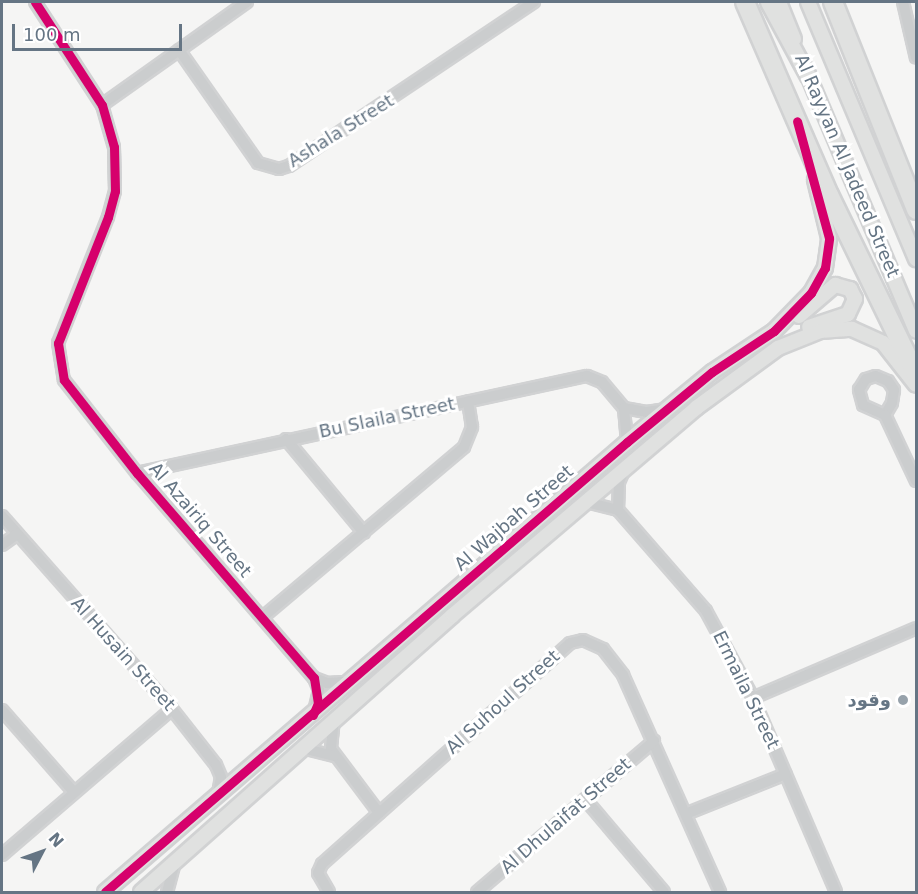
<!DOCTYPE html>
<html>
<head>
<meta charset="utf-8">
<style>
  body { margin:0 }
  #map { position:relative; width:918px; height:894px; overflow:hidden; background:#f5f5f4; font-family:"DejaVu Sans",Vazirmatn,sans-serif }
  div>[style] { position:absolute }
  [style*='--x'] { left:calc(var(--x)*1px); top:calc(var(--y)*1px); width:calc(var(--w)*1px); rotate:calc(var(--a)*1deg) }
  .roads { filter:drop-shadow(2px 0 #d1d2d3) drop-shadow(-2px 0 #d1d2d3) drop-shadow(0 2px #d1d2d3) drop-shadow(0 -2px #d1d2d3) }
  .street>* { height:10px; margin:-5px; padding:0 5px; transform-origin:5px; border-radius:5px; background:#cbcdce }
  .secondary>* { height:14px; margin:-7px; padding:0 7px; transform-origin:7px; border-radius:7px; background:#e0e1e0 }
  .primary>* { height:15px; margin:-7.5px; padding:0 7.5px; transform-origin:7.5px; border-radius:7.5px; background:#e0e1e0 }
  .highway>* { height:18px; margin:-9px; padding:0 9px; transform-origin:9px; border-radius:9px; background:#e0e1e0 }
  .cycleway>* { height:9px; margin:-4.5px; padding:0 4.5px; transform-origin:4.5px; border-radius:4.5px; background:#d6006c }
  .dots>* { width:16px; height:16px; translate:-50% -50%; box-sizing:border-box; border:3px solid #fff; border-radius:50% }
  span { translate:-50% -50%; white-space:nowrap; text-align:center; line-height:1.15; -webkit-text-stroke:6px #fff; paint-order:stroke }
  .street-label { font-size:18px; color:#657584 }
  .poi-label { font-size:18px; color:#657584; font-weight:700 }
  .right { translate:-100% -50%; text-align:right }
  .frame { position:absolute; inset:0; border:3px solid #657584; pointer-events:none }
  .north { position:absolute; left:12px; top:822px; width:60px; height:60px; -webkit-text-stroke:4px #fff; paint-order:stroke; rotate:49deg; font-size:16px; font-weight:700; line-height:24px; text-align:center; color:#657584 }
  .north::after { content:''; display:block; margin:auto; width:21px; height:27px; background:#657584; clip-path:polygon(50% 0,100% 100%,50% 72%,0 100%) }
  .scale { position:absolute; left:12px; top:24px; width:170px; height:27px; box-sizing:border-box; border:3px solid #657584; border-top:0; padding-left:8px; font-size:18px; line-height:21px; white-space:nowrap; color:#657584; -webkit-text-stroke:4px #fff; paint-order:stroke }
</style>
</head>
<body>
<div id="map">
  <div class="roads">
    <div class="street">
      <div style="--x:35;--y:2;--w:123;--a:57"></div>
      <div style="--x:102;--y:105;--w:44;--a:74.1"></div>
      <div style="--x:114;--y:147;--w:44;--a:88.7"></div>
      <div style="--x:115;--y:191;--w:27;--a:105"></div>
      <div style="--x:108;--y:217;--w:136;--a:111.6"></div>
      <div style="--x:58;--y:343;--w:37;--a:81"></div>
      <div style="--x:64;--y:380;--w:118;--a:51.9"></div>
      <div style="--x:137;--y:473;--w:271;--a:49.2"></div>
      <div style="--x:314;--y:678;--w:13;--a:67"></div>
      <div style="--x:319;--y:690;--w:23;--a:103"></div>
      <div style="--x:903;--y:2;--w:57;--a:76.9"></div>
      <div style="--x:179;--y:50;--w:138;--a:55"></div>
      <div style="--x:258;--y:163;--w:22;--a:16"></div>
      <div style="--x:279;--y:169;--w:10;--a:-17"></div>
      <div style="--x:289;--y:166;--w:295;--a:-33.8"></div>
      <div style="--x:102;--y:105;--w:178;--a:-35.4"></div>
      <div style="--x:876;--y:376;--w:13;--a:23"></div>
      <div style="--x:888;--y:381;--w:11;--a:56"></div>
      <div style="--x:894;--y:390;--w:13;--a:99"></div>
      <div style="--x:892;--y:403;--w:14;--a:120"></div>
      <div style="--x:885;--y:415;--w:24;--a:-156"></div>
      <div style="--x:863;--y:405;--w:16;--a:-105"></div>
      <div style="--x:859;--y:390;--w:13;--a:-58"></div>
      <div style="--x:866;--y:379;--w:10;--a:-17"></div>
      <div style="--x:624;--y:408;--w:23;--a:10"></div>
      <div style="--x:647;--y:412;--w:18;--a:-9"></div>
      <div style="--x:885;--y:415;--w:73;--a:64.8"></div>
      <div style="--x:286;--y:439;--w:122;--a:50.3"></div>
      <div style="--x:137;--y:473;--w:460;--a:-12.2"></div>
      <div style="--x:587;--y:376;--w:16;--a:22"></div>
      <div style="--x:602;--y:382;--w:34;--a:50"></div>
      <div style="--x:624;--y:408;--w:34;--a:85"></div>
      <div style="--x:586;--y:502;--w:33;--a:14"></div>
      <div style="--x:618;--y:510;--w:134;--a:48.9"></div>
      <div style="--x:706;--y:611;--w:99;--a:61.6"></div>
      <div style="--x:753;--y:698;--w:211;--a:66.8"></div>
      <div style="--x:618;--y:510;--w:28;--a:-88"></div>
      <div style="--x:619;--y:482;--w:13;--a:-67"></div>
      <div style="--x:2;--y:516;--w:257;--a:48.6"></div>
      <div style="--x:172;--y:709;--w:71;--a:51.8"></div>
      <div style="--x:216;--y:765;--w:13;--a:67"></div>
      <div style="--x:221;--y:777;--w:17;--a:100"></div>
      <div style="--x:2;--y:545;--w:19;--a:-36"></div>
      <div style="--x:263;--y:617;--w:263;--a:-40.2"></div>
      <div style="--x:464;--y:447;--w:22;--a:-68"></div>
      <div style="--x:472;--y:427;--w:26;--a:-99"></div>
      <div style="--x:314;--y:678;--w:14;--a:21"></div>
      <div style="--x:327;--y:683;--w:22;--a:-3"></div>
      <div style="--x:753;--y:698;--w:177;--a:-23.2"></div>
      <div style="--x:2;--y:710;--w:108;--a:48.8"></div>
      <div style="--x:334;--y:719;--w:30;--a:96"></div>
      <div style="--x:331;--y:749;--w:80;--a:53.1"></div>
      <div style="--x:302;--y:748;--w:33;--a:14"></div>
      <div style="--x:585;--y:799;--w:122;--a:49.7"></div>
      <div style="--x:688;--y:813;--w:105;--a:-21.7"></div>
      <div style="--x:2;--y:855;--w:224;--a:-40.7"></div>
      <div style="--x:167;--y:892;--w:28;--a:-75"></div>
      <div style="--x:329;--y:892;--w:22;--a:-120"></div>
      <div style="--x:318;--y:873;--w:10;--a:-66"></div>
      <div style="--x:322;--y:864;--w:332;--a:-41.7"></div>
      <div style="--x:570;--y:643;--w:13;--a:-13"></div>
      <div style="--x:583;--y:640;--w:22;--a:24"></div>
      <div style="--x:603;--y:649;--w:33;--a:52"></div>
      <div style="--x:623;--y:675;--w:238;--a:65.9"></div>
      <div style="--x:477;--y:892;--w:233;--a:-40.5"></div>
    </div>
    <div class="secondary">
      <div style="--x:779;--y:2;--w:40;--a:68"></div>
      <div style="--x:808;--y:2;--w:279;--a:67.2"></div>
      <div style="--x:805;--y:68;--w:285;--a:67.1"></div>
      <div style="--x:799;--y:316;--w:48;--a:-40.7"></div>
      <div style="--x:835;--y:285;--w:16;--a:15"></div>
      <div style="--x:850;--y:289;--w:11;--a:63"></div>
      <div style="--x:855;--y:299;--w:17;--a:115"></div>
      <div style="--x:848;--y:314;--w:41;--a:161.6"></div>
      <div style="--x:105;--y:892;--w:689;--a:-40.76"></div>
      <div style="--x:627;--y:442;--w:110;--a:-39.5"></div>
      <div style="--x:712;--y:372;--w:74;--a:-33.5"></div>
      <div style="--x:774;--y:331;--w:53;--a:-45.8"></div>
      <div style="--x:811;--y:293;--w:29;--a:-61"></div>
      <div style="--x:825;--y:268;--w:30;--a:-82"></div>
      <div style="--x:829;--y:238;--w:60;--a:-103.6"></div>
      <div style="--x:141;--y:892;--w:417;--a:-41.6"></div>
      <div style="--x:453;--y:615;--w:319;--a:-40.4"></div>
      <div style="--x:696;--y:408;--w:102;--a:-36.2"></div>
      <div style="--x:778;--y:348;--w:45;--a:-22"></div>
      <div style="--x:820;--y:331;--w:32;--a:-4"></div>
      <div style="--x:852;--y:329;--w:34;--a:24"></div>
      <div style="--x:883;--y:343;--w:53;--a:51.8"></div>
    </div>
    <div class="primary">
      <div style="--x:768;--y:2;--w:84;--a:61.6"></div>
    </div>
    <div class="highway">
      <div style="--x:745;--y:2;--w:210;--a:66.5"></div>
      <div style="--x:829;--y:195;--w:199;--a:64.1"></div>
      <div style="--x:833;--y:2;--w:224;--a:68.2"></div>
    </div>
  </div>
  <div class="cycleway">
    <div style="--x:35;--y:2;--w:123;--a:57"></div>
    <div style="--x:102;--y:105;--w:44;--a:74.1"></div>
    <div style="--x:114;--y:147;--w:44;--a:88.7"></div>
    <div style="--x:115;--y:191;--w:27;--a:105"></div>
    <div style="--x:108;--y:217;--w:136;--a:111.6"></div>
    <div style="--x:58;--y:343;--w:37;--a:81"></div>
    <div style="--x:64;--y:380;--w:118;--a:51.9"></div>
    <div style="--x:137;--y:473;--w:271;--a:49.2"></div>
    <div style="--x:314;--y:678;--w:25;--a:81"></div>
    <div style="--x:318;--y:703;--w:13;--a:113"></div>
    <div style="--x:105;--y:892;--w:689;--a:-40.76"></div>
    <div style="--x:627;--y:442;--w:110;--a:-39.5"></div>
    <div style="--x:712;--y:372;--w:74;--a:-33.5"></div>
    <div style="--x:774;--y:331;--w:53;--a:-45.8"></div>
    <div style="--x:811;--y:293;--w:29;--a:-61"></div>
    <div style="--x:825;--y:268;--w:30;--a:-82"></div>
    <div style="--x:829;--y:238;--w:121;--a:-105.3"></div>
  </div>
  <div class="dots">
    <div style="left:903px;top:700px;background:#97a2ab"></div>
  </div>
  <div class="street-label">
    <span style="left:341px;top:131px;rotate:-32deg">Ashala Street</span>
    <span style="left:847px;top:166px;rotate:67deg">Al Rayyan Al Jadeed Street</span>
    <span style="left:387px;top:418px;rotate:-12deg">Bu Slaila Street</span>
    <span style="left:514px;top:518px;rotate:-41deg">Al Wajbah Street</span>
    <span style="left:200px;top:520px;rotate:49deg">Al Azairiq Street</span>
    <span style="left:123px;top:654px;rotate:48deg">Al Husain Street</span>
    <span style="left:746px;top:690px;rotate:64deg">Ermaila Street</span>
    <span style="left:503px;top:702px;rotate:-42deg">Al Suhoul Street</span>
    <span style="left:566px;top:816px;rotate:-41deg">Al Dhulaifat Street</span>
  </div>
  <div class="poi-label">
    <span class="right" style="left:891px;top:700px">وقود</span>
  </div>
  <div class="frame"></div>
  <div class="north">N</div>
  <div class="scale">100 m</div>
</div>
</body>
</html>
